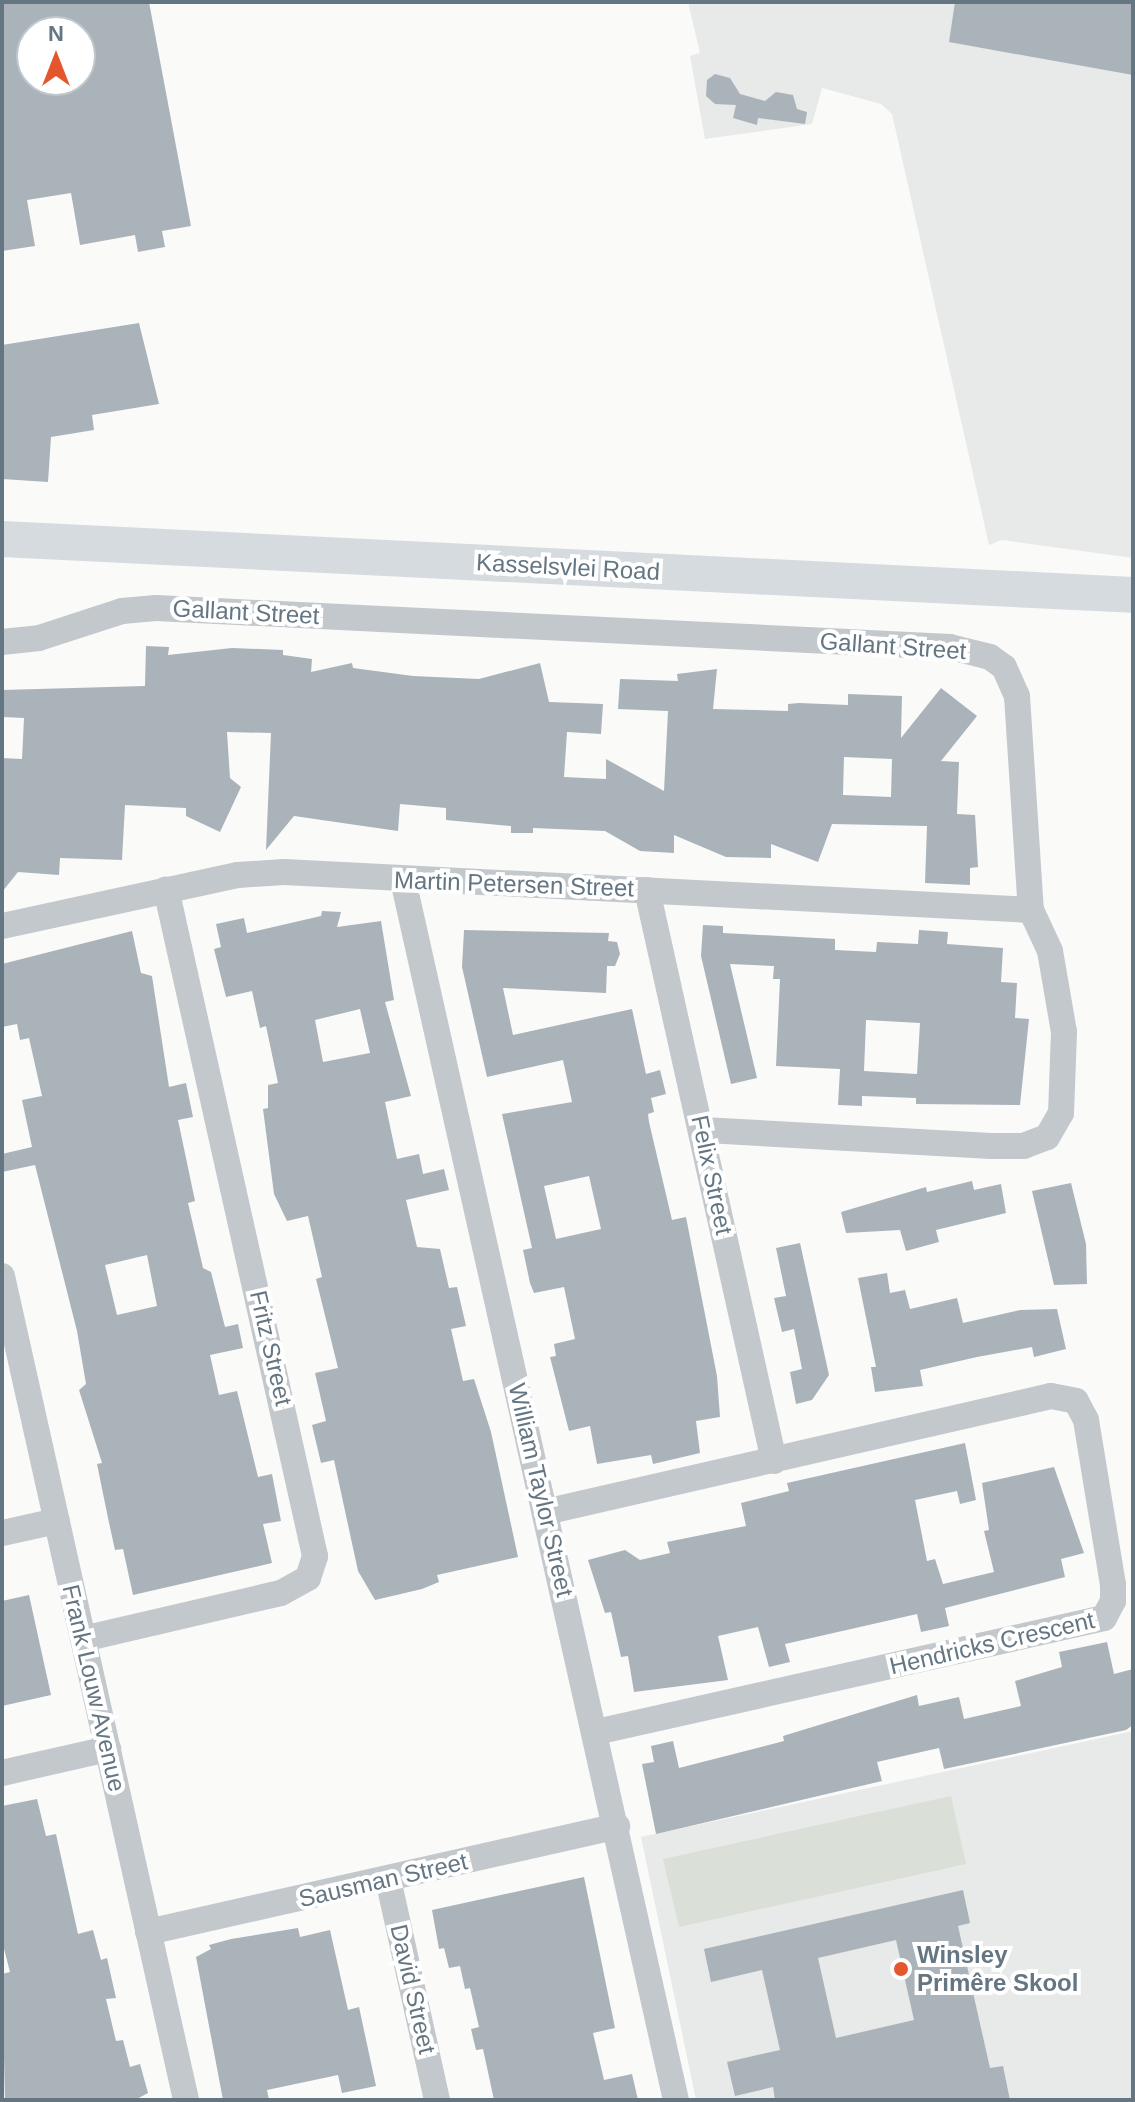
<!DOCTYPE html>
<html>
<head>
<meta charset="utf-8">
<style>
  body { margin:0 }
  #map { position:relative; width:1135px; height:2102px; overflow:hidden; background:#fafaf8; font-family:Arial,sans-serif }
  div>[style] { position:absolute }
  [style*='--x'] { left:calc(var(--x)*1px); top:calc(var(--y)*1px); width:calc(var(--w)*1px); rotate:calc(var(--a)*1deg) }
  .built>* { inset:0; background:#e8e9e9 }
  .green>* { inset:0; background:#dadfd7 }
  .building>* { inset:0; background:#aab3b9 }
  .street>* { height:26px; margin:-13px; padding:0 13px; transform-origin:13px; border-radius:13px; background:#c3c8cc }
  .secondary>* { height:36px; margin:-18px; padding:0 18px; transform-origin:18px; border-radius:18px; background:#d6dbdf }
  .dots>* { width:22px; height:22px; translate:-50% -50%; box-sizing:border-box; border:4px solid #fff; border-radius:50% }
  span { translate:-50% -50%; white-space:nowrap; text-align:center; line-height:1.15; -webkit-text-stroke:8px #fff; paint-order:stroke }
  .street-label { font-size:24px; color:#657683 }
  .poi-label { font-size:24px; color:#657683; font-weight:700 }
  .left { translate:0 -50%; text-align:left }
  .frame { position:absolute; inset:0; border:4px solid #657683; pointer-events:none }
  .north { position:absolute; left:16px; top:16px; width:80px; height:80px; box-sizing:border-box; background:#fff; border:2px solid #c1c8cd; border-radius:50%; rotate:0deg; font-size:22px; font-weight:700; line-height:32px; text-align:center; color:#657683 }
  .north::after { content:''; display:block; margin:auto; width:28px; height:36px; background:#e4572e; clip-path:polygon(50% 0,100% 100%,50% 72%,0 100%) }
</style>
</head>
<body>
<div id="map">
  <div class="built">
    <div style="clip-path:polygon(688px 2px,1133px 2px,1133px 558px,1002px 540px,989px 545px,892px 114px,881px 104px,822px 88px,812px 124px,705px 139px,690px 56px,700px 53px)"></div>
    <div style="clip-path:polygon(1133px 1731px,1133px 2100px,696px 2100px,641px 1837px)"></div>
  </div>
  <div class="green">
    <div style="clip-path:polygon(951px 1796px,966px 1864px,679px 1927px,663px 1859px)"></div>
  </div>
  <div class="building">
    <div style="clip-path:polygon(evenodd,2px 2px,149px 2px,191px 226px,162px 231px,165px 247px,138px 252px,135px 235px,80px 245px,71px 193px,27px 200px,35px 246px,2px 251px,2px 2px,32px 32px,80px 32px,80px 80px,32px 80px,32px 32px)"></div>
    <div style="clip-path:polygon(955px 2px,1133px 2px,1133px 75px,949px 42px)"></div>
    <div style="clip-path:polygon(715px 74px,730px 78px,740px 94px,765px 101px,776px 92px,793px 95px,797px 109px,807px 112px,805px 124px,758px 118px,757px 125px,733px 118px,736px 105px,715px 104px,706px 96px,707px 80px)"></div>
    <div style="clip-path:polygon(139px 323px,159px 404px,92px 415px,94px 430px,51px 437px,48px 482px,2px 479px,2px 345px)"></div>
    <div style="clip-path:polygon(evenodd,146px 646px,169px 647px,168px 655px,232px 648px,283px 650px,283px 655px,312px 659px,311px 672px,352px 663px,353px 668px,413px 676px,479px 679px,540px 663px,549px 702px,603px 704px,601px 734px,567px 732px,564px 777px,606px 779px,606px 759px,664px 791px,668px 711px,618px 709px,620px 679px,678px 681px,677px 674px,717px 669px,713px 709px,788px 711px,788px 704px,799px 703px,848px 705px,848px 694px,902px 696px,901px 738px,941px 688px,977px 716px,941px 761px,959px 762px,957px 814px,975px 815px,978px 867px,970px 868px,970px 885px,925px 883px,927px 826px,832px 824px,818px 862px,771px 844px,771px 858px,726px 857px,674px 835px,674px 853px,640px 851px,605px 831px,533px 828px,533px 833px,511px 833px,511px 826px,446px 820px,446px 808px,400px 804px,398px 831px,294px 816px,266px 850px,271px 733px,227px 732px,230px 778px,241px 787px,220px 832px,186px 816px,186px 808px,125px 805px,122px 860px,60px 858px,59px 875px,18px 872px,2px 892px,2px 758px,22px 759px,24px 718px,3px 717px,2px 690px,145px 686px,146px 646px,844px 757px,892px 759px,891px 797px,843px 795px,844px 757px)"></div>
    <div style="clip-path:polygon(evenodd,322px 911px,341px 912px,337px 927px,381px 921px,394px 1000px,385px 1002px,411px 1096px,385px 1102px,390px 1126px,397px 1159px,419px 1154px,423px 1174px,444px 1169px,449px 1190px,406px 1200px,417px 1247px,440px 1249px,449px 1288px,457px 1287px,466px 1326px,451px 1329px,463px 1381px,474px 1379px,491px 1432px,518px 1557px,437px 1575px,439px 1582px,422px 1589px,375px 1600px,358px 1571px,334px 1460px,321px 1463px,312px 1425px,326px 1421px,315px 1373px,338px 1368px,316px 1279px,322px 1277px,308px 1216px,287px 1221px,274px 1194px,263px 1109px,268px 1108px,268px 1085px,278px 1083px,266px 1026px,260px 1028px,252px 991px,226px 997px,214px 949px,221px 947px,216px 924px,244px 918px,247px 933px,321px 916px,322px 911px,360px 1009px,370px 1053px,323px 1062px,315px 1020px,360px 1009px)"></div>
    <div style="clip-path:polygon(evenodd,703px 925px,723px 926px,723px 933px,835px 939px,835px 950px,876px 952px,877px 942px,918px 944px,919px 930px,948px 932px,947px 944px,1003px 948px,1001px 982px,1017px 983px,1015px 1018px,1029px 1019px,1020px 1105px,916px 1104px,916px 1098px,862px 1096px,862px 1106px,838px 1105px,840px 1069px,776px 1066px,780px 979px,773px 979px,774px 966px,730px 964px,757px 1078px,731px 1084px,701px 956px,703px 925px,866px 1020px,920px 1023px,917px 1074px,864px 1071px,866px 1020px)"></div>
    <div style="clip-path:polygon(evenodd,464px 930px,609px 933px,608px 941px,617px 942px,620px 954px,615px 966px,607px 966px,606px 993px,503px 988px,513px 1035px,632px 1009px,646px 1074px,660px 1070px,666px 1094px,651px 1098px,654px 1112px,648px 1114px,649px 1122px,672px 1220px,686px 1217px,717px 1376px,720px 1417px,696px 1421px,700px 1453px,653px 1464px,651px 1455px,597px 1464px,590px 1426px,569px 1431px,550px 1357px,556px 1356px,554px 1344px,575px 1339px,564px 1287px,534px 1293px,530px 1283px,523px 1250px,532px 1248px,502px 1114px,572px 1102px,563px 1060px,487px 1077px,462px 967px,464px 930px,589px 1176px,601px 1229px,556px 1239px,544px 1186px,589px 1176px)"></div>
    <div style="clip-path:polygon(evenodd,132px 931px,141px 973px,152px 976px,169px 1087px,186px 1083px,193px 1117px,178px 1120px,195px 1201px,188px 1203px,203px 1268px,211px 1272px,225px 1327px,238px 1324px,243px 1348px,210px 1355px,219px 1395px,237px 1391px,258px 1477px,272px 1474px,281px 1521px,263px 1524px,272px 1563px,133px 1595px,123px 1549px,115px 1550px,108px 1518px,97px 1464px,102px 1463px,79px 1390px,86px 1384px,77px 1331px,35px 1165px,2px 1172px,2px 1154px,32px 1147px,22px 1100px,42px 1096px,29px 1038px,20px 1040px,17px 1024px,2px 1027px,2px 964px,132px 931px,147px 1255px,157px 1306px,117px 1315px,105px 1265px,147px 1255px)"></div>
    <div style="clip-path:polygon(972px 1181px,974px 1190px,1001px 1184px,1006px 1213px,936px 1230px,939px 1242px,906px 1251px,900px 1230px,846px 1233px,841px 1212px,926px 1187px,927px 1192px)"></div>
    <div style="clip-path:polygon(1071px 1183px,1086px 1244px,1087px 1284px,1054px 1285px,1032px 1191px)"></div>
    <div style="clip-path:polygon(800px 1243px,829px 1375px,812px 1400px,796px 1404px,790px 1372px,802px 1369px,794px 1329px,782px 1332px,774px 1298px,786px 1296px,776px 1248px)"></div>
    <div style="clip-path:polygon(887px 1273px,890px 1293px,905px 1290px,910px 1309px,957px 1298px,963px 1323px,1020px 1310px,1057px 1309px,1066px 1349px,1034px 1357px,1032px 1347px,977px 1357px,920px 1370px,923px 1386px,875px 1392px,871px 1367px,876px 1367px,858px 1278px)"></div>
    <div style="clip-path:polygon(965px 1443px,976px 1500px,960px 1504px,957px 1491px,915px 1500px,927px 1561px,935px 1559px,943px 1584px,994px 1572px,984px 1531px,989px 1530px,982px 1483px,1054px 1467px,1084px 1553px,1061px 1559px,1065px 1577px,945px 1608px,949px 1626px,921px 1632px,917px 1614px,785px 1644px,790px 1662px,769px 1667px,758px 1627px,718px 1636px,728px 1680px,634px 1692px,628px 1656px,621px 1657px,611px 1612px,605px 1613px,588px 1560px,625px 1550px,640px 1560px,670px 1553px,667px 1542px,746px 1526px,741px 1503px,789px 1491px,787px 1483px)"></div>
    <div style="clip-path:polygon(29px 1595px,51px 1695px,2px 1706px,2px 1601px)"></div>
    <div style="clip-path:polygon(1107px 1642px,1114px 1674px,1133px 1669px,1133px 1725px,1126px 1730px,944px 1769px,939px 1748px,877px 1762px,882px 1781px,656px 1834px,642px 1764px,654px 1762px,651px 1746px,673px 1741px,679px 1768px,784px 1741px,783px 1736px,917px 1695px,919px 1706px,959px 1697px,964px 1719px,1021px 1706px,1015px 1681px,1062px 1667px,1059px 1652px)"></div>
    <div style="clip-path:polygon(37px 1799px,46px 1836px,56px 1834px,78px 1934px,93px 1930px,101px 1960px,107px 1958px,116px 1998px,106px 1999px,116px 2041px,123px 2040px,130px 2067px,140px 2064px,148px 2093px,135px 2100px,5px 2100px,2px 1974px,10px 1972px,2px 1941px,2px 1806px)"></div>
    <div style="clip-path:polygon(584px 1877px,615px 2028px,593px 2033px,604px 2080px,632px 2074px,638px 2100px,494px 2100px,483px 2049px,476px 2050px,471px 2029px,479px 2027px,470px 1988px,465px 1989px,460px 1966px,449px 1968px,444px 1948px,439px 1949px,432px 1910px)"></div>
    <div style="clip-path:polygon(evenodd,963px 1890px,970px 1923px,958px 1926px,990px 2068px,1003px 2066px,1010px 2100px,775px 2100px,773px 2087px,735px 2096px,727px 2062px,780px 2050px,762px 1970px,711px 1982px,704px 1949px,963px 1890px,896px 1940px,914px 2020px,836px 2038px,818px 1958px,896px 1940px)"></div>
    <div style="clip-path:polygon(298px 1928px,300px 1937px,330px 1930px,348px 2010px,359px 2007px,376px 2086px,342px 2093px,338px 2075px,267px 2090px,269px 2100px,223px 2100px,196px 1957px,211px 1949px,209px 1945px,231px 1939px)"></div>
  </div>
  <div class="street">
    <div style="--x:2;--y:642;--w:37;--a:-6"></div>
    <div style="--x:39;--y:638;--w:87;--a:-18"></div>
    <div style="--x:122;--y:611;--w:34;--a:-5"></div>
    <div style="--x:156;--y:608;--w:795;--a:2.81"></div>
    <div style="--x:950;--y:647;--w:41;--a:14"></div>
    <div style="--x:990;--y:657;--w:17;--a:36"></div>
    <div style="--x:1004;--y:667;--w:32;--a:66"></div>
    <div style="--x:1017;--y:696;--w:214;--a:86.3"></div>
    <div style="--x:1031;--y:910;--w:45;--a:65.1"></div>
    <div style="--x:1050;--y:951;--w:82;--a:80.2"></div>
    <div style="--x:1064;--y:1032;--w:81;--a:92.1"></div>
    <div style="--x:1061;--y:1113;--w:28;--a:120"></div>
    <div style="--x:1047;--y:1137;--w:25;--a:159"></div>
    <div style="--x:1024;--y:1146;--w:33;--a:180"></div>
    <div style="--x:991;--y:1146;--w:289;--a:-176.8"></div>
    <div style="--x:403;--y:880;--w:1250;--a:77.39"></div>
    <div style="--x:647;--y:890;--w:585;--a:77.46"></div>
    <div style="--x:2;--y:926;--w:241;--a:-12.2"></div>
    <div style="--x:238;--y:875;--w:46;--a:-3.7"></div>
    <div style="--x:284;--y:872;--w:748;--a:2.91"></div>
    <div style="--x:2;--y:1276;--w:844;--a:77.41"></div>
    <div style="--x:545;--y:1512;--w:519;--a:-12.91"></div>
    <div style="--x:1051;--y:1396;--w:25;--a:11"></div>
    <div style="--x:1076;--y:1401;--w:21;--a:62"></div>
    <div style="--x:1086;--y:1420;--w:167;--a:80.7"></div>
    <div style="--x:1113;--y:1585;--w:16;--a:90"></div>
    <div style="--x:1113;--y:1601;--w:19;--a:118"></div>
    <div style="--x:1104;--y:1618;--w:521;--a:167.35"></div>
    <div style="--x:2;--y:1533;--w:56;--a:-12.3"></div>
    <div style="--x:83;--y:1639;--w:203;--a:-13.1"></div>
    <div style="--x:281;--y:1593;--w:31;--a:-29"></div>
    <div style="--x:308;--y:1578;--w:23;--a:-72"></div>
    <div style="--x:315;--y:1556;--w:683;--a:-102.59"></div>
    <div style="--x:2;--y:1773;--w:109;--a:-12.8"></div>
    <div style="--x:388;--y:1879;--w:226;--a:77.5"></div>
    <div style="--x:148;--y:1932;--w:481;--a:-12.7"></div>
  </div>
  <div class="secondary">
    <div style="--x:2;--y:539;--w:1132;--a:2.83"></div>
  </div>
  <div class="dots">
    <div style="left:901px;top:1969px;background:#e4572e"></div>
  </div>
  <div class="street-label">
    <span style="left:568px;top:567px;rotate:3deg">Kasselsvlei Road</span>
    <span style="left:246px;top:612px;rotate:3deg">Gallant Street</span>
    <span style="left:893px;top:646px;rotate:4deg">Gallant Street</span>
    <span style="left:514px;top:884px;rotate:2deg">Martin Petersen Street</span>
    <span style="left:712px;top:1175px;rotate:78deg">Felix Street</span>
    <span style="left:271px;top:1348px;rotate:77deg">Fritz Street</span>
    <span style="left:541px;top:1490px;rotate:77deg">William Taylor Street</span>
    <span style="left:992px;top:1643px;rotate:-13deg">Hendricks Crescent</span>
    <span style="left:94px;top:1688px;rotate:77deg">Frank Louw Avenue</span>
    <span style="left:383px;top:1880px;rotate:-13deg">Sausman Street</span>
    <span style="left:413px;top:1989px;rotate:77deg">David Street</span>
  </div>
  <div class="poi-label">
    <span class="left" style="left:917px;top:1969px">Winsley<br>Primêre Skool</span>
  </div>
  <div class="frame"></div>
  <div class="north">N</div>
</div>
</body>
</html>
